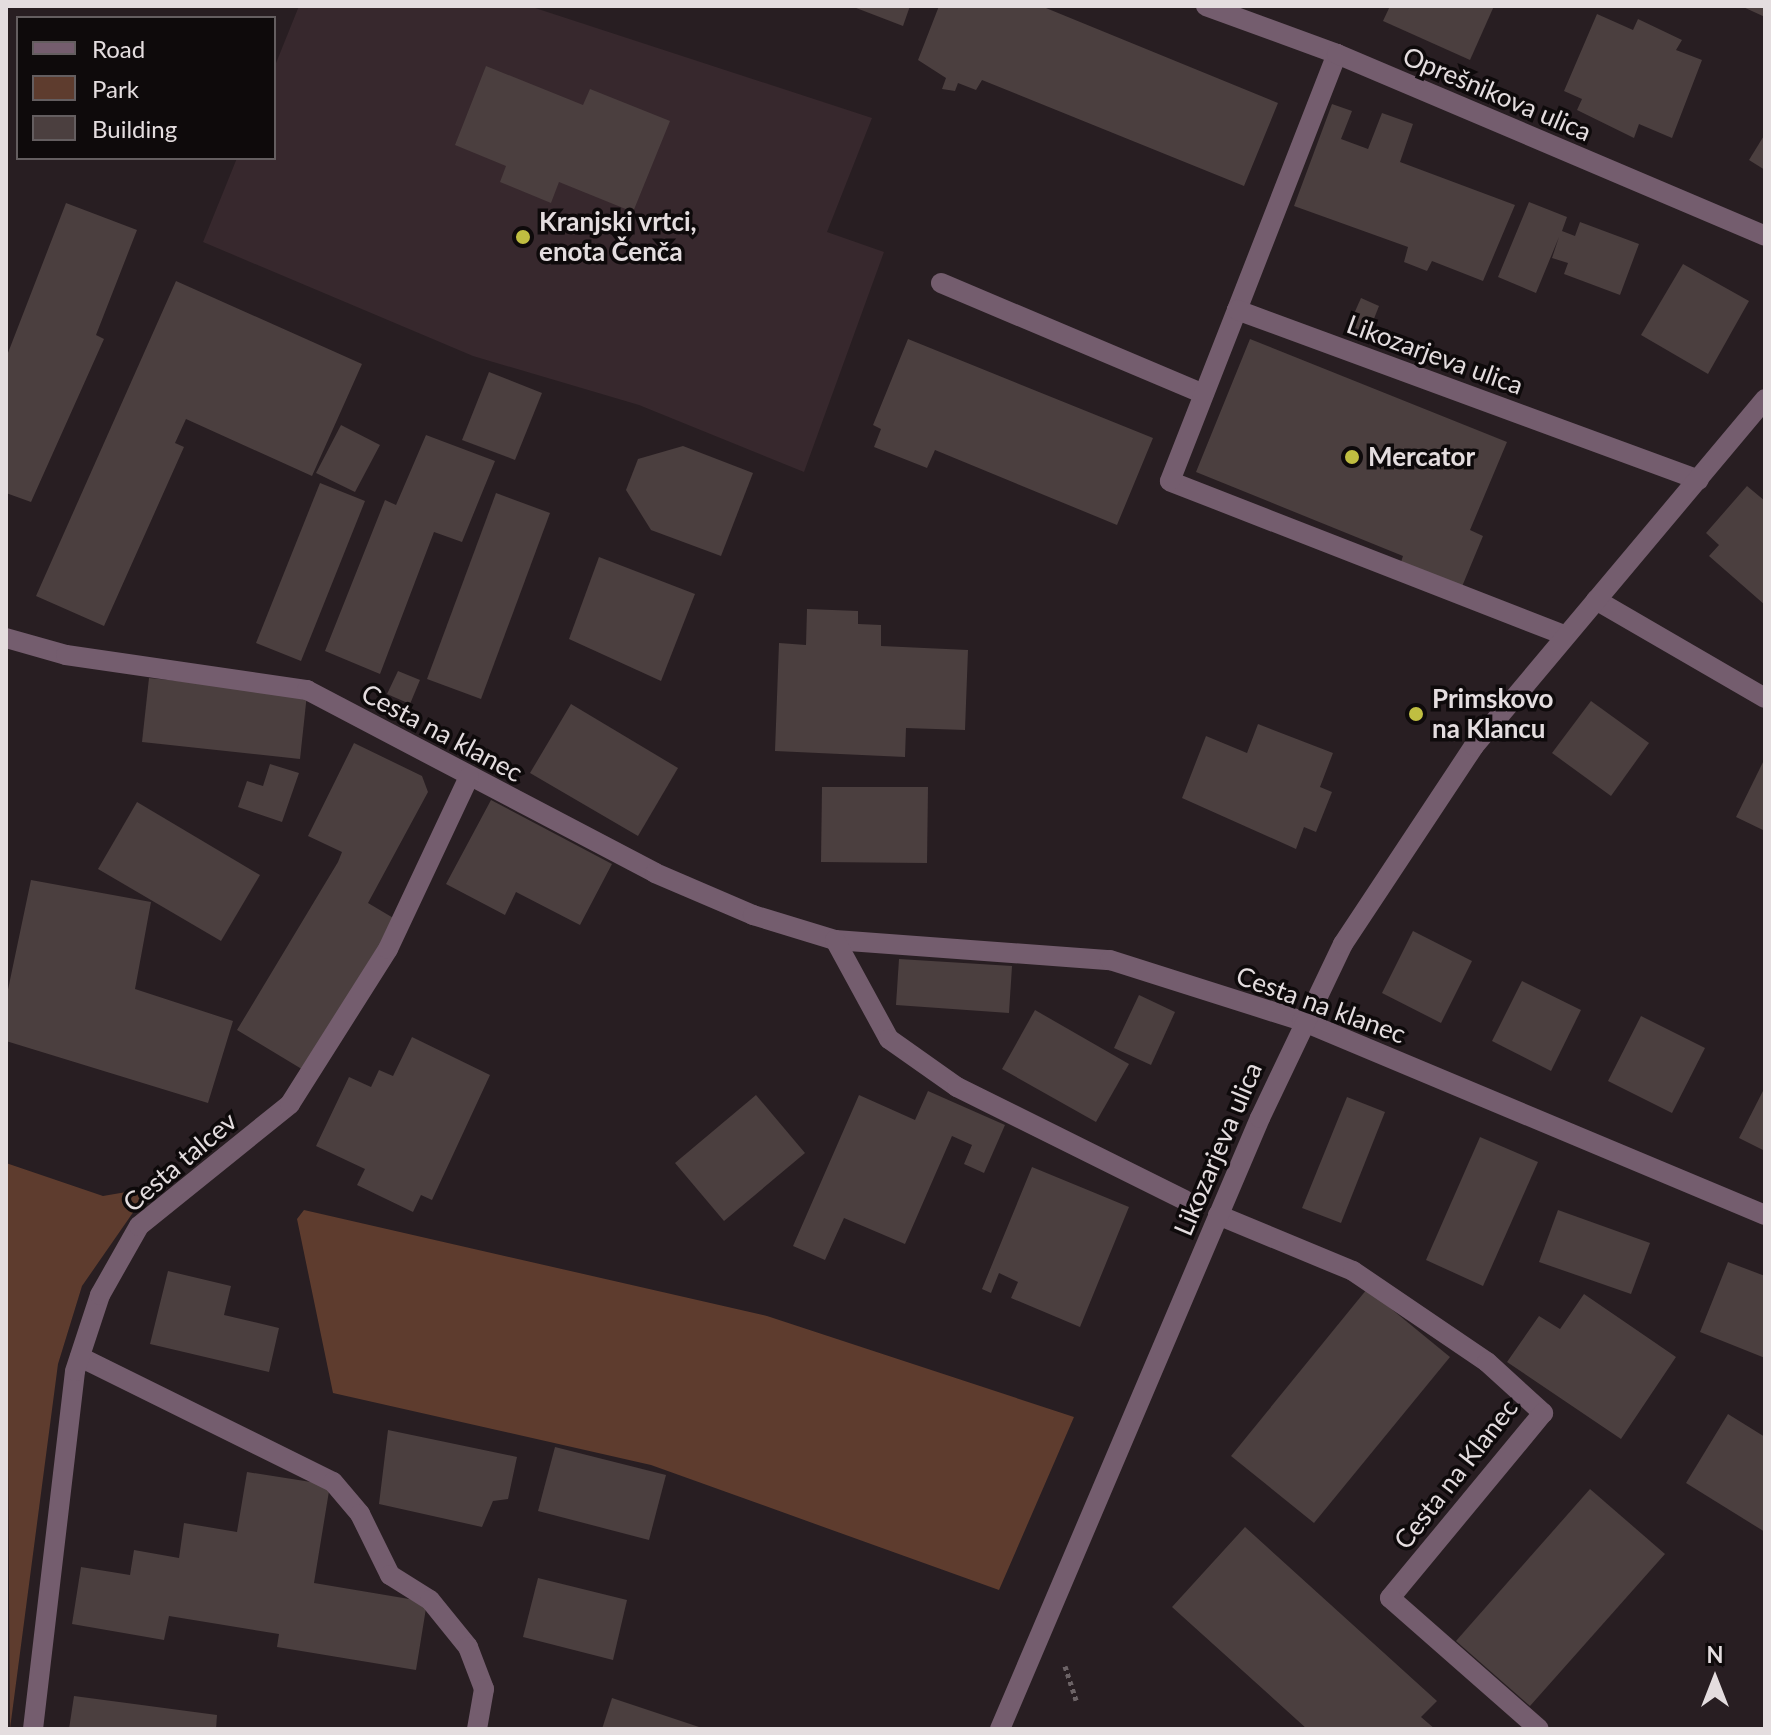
<!DOCTYPE html>
<html>
<head>
<meta charset="utf-8">
<style>
  body { margin:0 }
  #map { position:relative; width:1771px; height:1735px; overflow:hidden; background:#281e22; font-family:Lato,sans-serif }
  div>[style] { position:absolute }
  [style*='--x'] { left:calc(var(--x)*1px); top:calc(var(--y)*1px); width:calc(var(--w)*1px); rotate:calc(var(--a)*1deg) }
  .built>* { inset:0; background:#37282d }
  .green>* { inset:0; background:#5e3c2e }
  .building>* { inset:0; background:#4b3f3f }
  .path>* { height:5px; margin-top:-2.5px; transform-origin:0; background:repeating-linear-gradient(90deg,#6c6366 0 4px,transparent 0 8px) }
  .service>* { height:20px; margin:-10px; padding:0 10px; transform-origin:10px; border-radius:10px; background:#745d6e }
  .minor>* { height:20px; margin:-10px; padding:0 10px; transform-origin:10px; border-radius:10px; background:#745d6e }
  .dots>* { width:22px; height:22px; translate:-50% -50%; box-sizing:border-box; border:4px solid #0e0a0b; border-radius:50% }
  span { translate:-50% -50%; white-space:nowrap; text-align:center; line-height:1.15; -webkit-text-stroke:7px #0e0a0b; paint-order:stroke }
  .street-label { font-size:26px; color:#e4dddf }
  .poi-label { font-size:26px; color:#e4dddf; font-weight:700 }
  .left { translate:0 -50%; text-align:left }
  .frame { position:absolute; inset:0; border:8px solid #e4dddf; pointer-events:none }
  .legend { position:absolute; left:16px; top:16px; width:260px; height:144px; box-sizing:border-box; background:#0e0a0b; border:2px solid #645e60; margin:0; padding:10px 14px; list-style:none; font-size:24px; color:#e4dddf }
  .legend li { display:flex; align-items:center; gap:16px; height:40px }
  .legend b { width:40px; border:2px solid #645e60 }
  .north { position:absolute; left:1675px; top:1639px; width:80px; height:80px; -webkit-text-stroke:6px #0e0a0b; paint-order:stroke; rotate:0deg; font-size:22px; font-weight:700; line-height:32px; text-align:center; color:#e4dddf }
  .north::after { content:''; display:block; margin:auto; width:28px; height:36px; background:#e4dddf; clip-path:polygon(50% 0,100% 100%,50% 72%,0 100%) }
</style>
</head>
<body>
<div id="map">
  <div class="built">
    <div style="clip-path:polygon(299px 6px,529px 6px,872px 118px,827px 232px,884px 252px,804px 472px,639px 405px,473px 356px,203px 242px,237px 158px,274px 158px,274px 68px)"></div>
  </div>
  <div class="green">
    <div style="clip-path:polygon(6px 1163px,103px 1196px,138px 1190px,141px 1201px,82px 1286px,58px 1364px,10px 1729px)"></div>
    <div style="clip-path:polygon(304px 1210px,767px 1316px,1074px 1417px,999px 1590px,651px 1465px,333px 1393px,297px 1219px)"></div>
  </div>
  <div class="building">
    <div style="clip-path:polygon(851px 6px,910px 6px,903px 26px)"></div>
    <div style="clip-path:polygon(939px 6px,1041px 6px,1278px 103px,1244px 186px,982px 80px,976px 90px,958px 83px,955px 91px,942px 89px,946px 78px,918px 60px)"></div>
    <div style="clip-path:polygon(1390px 6px,1494px 6px,1470px 60px,1383px 21px)"></div>
    <div style="clip-path:polygon(1741px 6px,1765px 6px,1765px 17px)"></div>
    <div style="clip-path:polygon(1597px 14px,1633px 30px,1638px 19px,1682px 40px,1676px 50px,1702px 60px,1672px 138px,1639px 124px,1634px 138px,1577px 110px,1582px 99px,1564px 91px)"></div>
    <div style="clip-path:polygon(486px 66px,583px 105px,590px 89px,670px 121px,633px 212px,559px 182px,551px 203px,500px 182px,506px 166px,455px 145px)"></div>
    <div style="clip-path:polygon(1332px 104px,1352px 111px,1341px 139px,1368px 149px,1382px 113px,1413px 124px,1400px 162px,1515px 205px,1483px 281px,1432px 261px,1427px 271px,1404px 262px,1408px 247px,1294px 206px)"></div>
    <div style="clip-path:polygon(1765px 134px,1765px 170px,1749px 160px)"></div>
    <div style="clip-path:polygon(1529px 202px,1567px 217px,1562px 231px,1575px 236px,1580px 222px,1639px 244px,1620px 295px,1564px 274px,1568px 263px,1552px 258px,1559px 237px,1536px 293px,1498px 277px)"></div>
    <div style="clip-path:polygon(66px 203px,137px 230px,96px 335px,104px 339px,31px 502px,6px 493px,6px 358px)"></div>
    <div style="clip-path:polygon(1683px 264px,1749px 301px,1708px 374px,1641px 335px)"></div>
    <div style="clip-path:polygon(176px 281px,362px 364px,312px 476px,186px 419px,175px 443px,184px 447px,104px 626px,36px 596px)"></div>
    <div style="clip-path:polygon(1361px 298px,1379px 306px,1368px 334px,1349px 325px)"></div>
    <div style="clip-path:polygon(908px 339px,1153px 438px,1117px 525px,935px 450px,927px 468px,874px 447px,881px 429px,873px 425px)"></div>
    <div style="clip-path:polygon(1250px 339px,1507px 442px,1470px 530px,1483px 536px,1461px 589px,1400px 565px,1403px 556px,1196px 472px)"></div>
    <div style="clip-path:polygon(489px 372px,542px 393px,515px 460px,462px 440px)"></div>
    <div style="clip-path:polygon(341px 425px,380px 445px,355px 492px,316px 473px)"></div>
    <div style="clip-path:polygon(426px 435px,495px 461px,462px 542px,434px 532px,380px 674px,325px 651px,385px 500px,396px 505px)"></div>
    <div style="clip-path:polygon(683px 446px,753px 473px,721px 556px,651px 530px,626px 490px,638px 459px)"></div>
    <div style="clip-path:polygon(320px 483px,365px 501px,301px 661px,256px 643px)"></div>
    <div style="clip-path:polygon(1747px 486px,1765px 501px,1765px 605px,1709px 556px,1719px 545px,1706px 533px)"></div>
    <div style="clip-path:polygon(496px 493px,550px 513px,481px 699px,427px 679px)"></div>
    <div style="clip-path:polygon(599px 557px,695px 594px,661px 681px,569px 639px)"></div>
    <div style="clip-path:polygon(807px 609px,858px 611px,858px 624px,881px 625px,881px 646px,968px 650px,965px 730px,906px 728px,905px 757px,775px 751px,779px 643px,806px 645px)"></div>
    <div style="clip-path:polygon(398px 671px,420px 680px,410px 704px,387px 694px)"></div>
    <div style="clip-path:polygon(149px 678px,307px 694px,300px 759px,142px 742px)"></div>
    <div style="clip-path:polygon(1591px 701px,1649px 743px,1611px 796px,1552px 753px)"></div>
    <div style="clip-path:polygon(571px 704px,678px 768px,638px 836px,530px 773px)"></div>
    <div style="clip-path:polygon(1258px 724px,1333px 753px,1320px 787px,1332px 792px,1316px 832px,1304px 827px,1296px 849px,1182px 798px,1206px 736px,1247px 753px)"></div>
    <div style="clip-path:polygon(354px 743px,422px 776px,428px 792px,368px 903px,395px 919px,305px 1071px,237px 1030px,338px 862px,342px 852px,308px 836px)"></div>
    <div style="clip-path:polygon(1765px 758px,1765px 831px,1736px 817px)"></div>
    <div style="clip-path:polygon(270px 764px,299px 773px,282px 822px,238px 807px,247px 781px,263px 786px)"></div>
    <div style="clip-path:polygon(822px 787px,928px 787px,927px 863px,821px 862px)"></div>
    <div style="clip-path:polygon(491px 800px,612px 864px,580px 925px,516px 892px,505px 915px,446px 884px)"></div>
    <div style="clip-path:polygon(137px 802px,260px 875px,221px 941px,98px 869px)"></div>
    <div style="clip-path:polygon(31px 880px,151px 902px,135px 989px,233px 1021px,208px 1103px,6px 1041px,6px 999px)"></div>
    <div style="clip-path:polygon(1413px 931px,1472px 961px,1441px 1023px,1382px 993px)"></div>
    <div style="clip-path:polygon(899px 959px,1012px 966px,1009px 1013px,896px 1005px)"></div>
    <div style="clip-path:polygon(1522px 981px,1581px 1010px,1551px 1071px,1492px 1041px)"></div>
    <div style="clip-path:polygon(1139px 995px,1175px 1012px,1151px 1065px,1114px 1048px)"></div>
    <div style="clip-path:polygon(1035px 1010px,1129px 1064px,1096px 1122px,1002px 1069px)"></div>
    <div style="clip-path:polygon(1641px 1016px,1705px 1048px,1672px 1113px,1608px 1081px)"></div>
    <div style="clip-path:polygon(412px 1037px,490px 1075px,432px 1200px,421px 1195px,413px 1212px,357px 1185px,365px 1169px,316px 1146px,349px 1077px,371px 1087px,379px 1070px,393px 1076px)"></div>
    <div style="clip-path:polygon(1765px 1087px,1765px 1151px,1739px 1138px)"></div>
    <div style="clip-path:polygon(928px 1091px,1005px 1125px,984px 1173px,964px 1164px,972px 1145px,952px 1136px,905px 1244px,844px 1218px,825px 1260px,793px 1246px,859px 1095px,915px 1120px)"></div>
    <div style="clip-path:polygon(756px 1095px,805px 1153px,724px 1221px,675px 1163px)"></div>
    <div style="clip-path:polygon(1347px 1097px,1385px 1112px,1341px 1223px,1302px 1208px)"></div>
    <div style="clip-path:polygon(1480px 1137px,1538px 1162px,1483px 1286px,1426px 1260px)"></div>
    <div style="clip-path:polygon(1032px 1167px,1129px 1207px,1080px 1327px,1011px 1298px,1018px 1282px,999px 1273px,991px 1293px,982px 1289px)"></div>
    <div style="clip-path:polygon(1558px 1210px,1650px 1243px,1631px 1294px,1539px 1262px)"></div>
    <div style="clip-path:polygon(1728px 1262px,1765px 1276px,1765px 1358px,1700px 1332px)"></div>
    <div style="clip-path:polygon(168px 1271px,231px 1286px,224px 1315px,279px 1328px,269px 1372px,150px 1344px)"></div>
    <div style="clip-path:polygon(1367px 1289px,1450px 1357px,1314px 1523px,1231px 1456px)"></div>
    <div style="clip-path:polygon(1584px 1294px,1676px 1357px,1621px 1439px,1507px 1362px,1539px 1316px,1560px 1329px)"></div>
    <div style="clip-path:polygon(1728px 1414px,1765px 1437px,1765px 1532px,1686px 1483px)"></div>
    <div style="clip-path:polygon(388px 1430px,517px 1457px,508px 1499px,493px 1501px,482px 1527px,379px 1504px)"></div>
    <div style="clip-path:polygon(555px 1447px,666px 1475px,649px 1540px,538px 1511px)"></div>
    <div style="clip-path:polygon(247px 1472px,330px 1485px,314px 1583px,427px 1602px,416px 1670px,277px 1647px,279px 1634px,169px 1616px,164px 1640px,72px 1624px,81px 1567px,130px 1575px,134px 1550px,179px 1558px,184px 1523px,237px 1532px)"></div>
    <div style="clip-path:polygon(1590px 1489px,1665px 1554px,1530px 1706px,1456px 1641px)"></div>
    <div style="clip-path:polygon(1245px 1527px,1437px 1701px,1421px 1717px,1435px 1729px,1307px 1729px,1172px 1607px)"></div>
    <div style="clip-path:polygon(538px 1578px,627px 1600px,613px 1660px,523px 1637px)"></div>
    <div style="clip-path:polygon(74px 1696px,217px 1715px,216px 1729px,69px 1729px)"></div>
    <div style="clip-path:polygon(612px 1698px,702px 1728px,702px 1729px,602px 1729px)"></div>
  </div>
  <div class="path">
    <div style="--x:1065;--y:1666;--w:36;--a:72"></div>
  </div>
  <div class="service">
    <div style="--x:1237;--y:310;--w:275;--a:-68.7"></div>
    <div style="--x:80;--y:1357;--w:282;--a:26.3"></div>
    <div style="--x:333;--y:1482;--w:42;--a:49.8"></div>
    <div style="--x:360;--y:1514;--w:68;--a:63.8"></div>
    <div style="--x:390;--y:1575;--w:47;--a:32"></div>
    <div style="--x:430;--y:1600;--w:60;--a:51"></div>
    <div style="--x:468;--y:1647;--w:45;--a:69.1"></div>
    <div style="--x:484;--y:1689;--w:41;--a:99.9"></div>
  </div>
  <div class="minor">
    <div style="--x:1206;--y:6;--w:140;--a:20.1"></div>
    <div style="--x:1337;--y:54;--w:465;--a:23"></div>
    <div style="--x:941;--y:283;--w:285;--a:22.9"></div>
    <div style="--x:1596;--y:600;--w:195;--a:30.1"></div>
    <div style="--x:1564;--y:635;--w:423;--a:-158.7"></div>
    <div style="--x:1170;--y:481;--w:184;--a:-68.6"></div>
    <div style="--x:1237;--y:310;--w:492;--a:20.2"></div>
    <div style="--x:6;--y:638;--w:62;--a:15.8"></div>
    <div style="--x:66;--y:655;--w:244;--a:8.3"></div>
    <div style="--x:307;--y:690;--w:393;--a:27.7"></div>
    <div style="--x:655;--y:873;--w:107;--a:23.2"></div>
    <div style="--x:753;--y:915;--w:86;--a:17"></div>
    <div style="--x:835;--y:940;--w:276;--a:4.2"></div>
    <div style="--x:1110;--y:960;--w:201;--a:17.6"></div>
    <div style="--x:1302;--y:1021;--w:502;--a:22.73"></div>
    <div style="--x:835;--y:940;--w:113;--a:61.4"></div>
    <div style="--x:889;--y:1039;--w:83;--a:35.2"></div>
    <div style="--x:957;--y:1087;--w:254;--a:26.4"></div>
    <div style="--x:1218;--y:1215;--w:146;--a:22.5"></div>
    <div style="--x:1353;--y:1271;--w:162;--a:34.2"></div>
    <div style="--x:1487;--y:1362;--w:76;--a:42.3"></div>
    <div style="--x:1543;--y:1413;--w:240;--a:129.6"></div>
    <div style="--x:1390;--y:1598;--w:198;--a:41.3"></div>
    <div style="--x:33;--y:1729;--w:360;--a:-83.3"></div>
    <div style="--x:75;--y:1371;--w:80;--a:-71.8"></div>
    <div style="--x:100;--y:1295;--w:79;--a:-60.5"></div>
    <div style="--x:139;--y:1226;--w:194;--a:-38.9"></div>
    <div style="--x:290;--y:1104;--w:183;--a:-57.7"></div>
    <div style="--x:388;--y:949;--w:190;--a:-64.8"></div>
    <div style="--x:1000;--y:1729;--w:664;--a:-66.95"></div>
    <div style="--x:1260;--y:1118;--w:193;--a:-64.5"></div>
    <div style="--x:1343;--y:944;--w:237;--a:-56.5"></div>
    <div style="--x:1474;--y:746;--w:453;--a:-50"></div>
  </div>
  <div class="dots">
    <div style="left:523px;top:237px;background:#c0be41"></div>
    <div style="left:1352px;top:457px;background:#c0be41"></div>
    <div style="left:1416px;top:714px;background:#c0be41"></div>
  </div>
  <div class="street-label">
    <span style="left:1497px;top:94px;rotate:23deg">Oprešnikova ulica</span>
    <span style="left:1435px;top:355px;rotate:20deg">Likozarjeva ulica</span>
    <span style="left:442px;top:733px;rotate:28deg">Cesta na klanec</span>
    <span style="left:1321px;top:1005px;rotate:20deg">Cesta na klanec</span>
    <span style="left:1218px;top:1149px;rotate:-67deg">Likozarjeva ulica</span>
    <span style="left:180px;top:1162px;rotate:-40deg">Cesta talcev</span>
    <span style="left:1456px;top:1474px;rotate:-52deg">Cesta na Klanec</span>
  </div>
  <div class="poi-label">
    <span class="left" style="left:539px;top:237px">Kranjski vrtci,<br>enota Čenča</span>
    <span class="left" style="left:1368px;top:457px">Mercator</span>
    <span class="left" style="left:1432px;top:714px">Primskovo<br>na Klancu</span>
  </div>
  <div class="frame"></div>
  <ul class="legend">
  <li><b style="height:10px;background:#745d6e"></b>Road</li>
  <li><b style="height:22px;background:#5e3c2e"></b>Park</li>
  <li><b style="height:22px;background:#4b3f3f"></b>Building</li>
  </ul>
  <div class="north">N</div>
</div>
</body>
</html>
